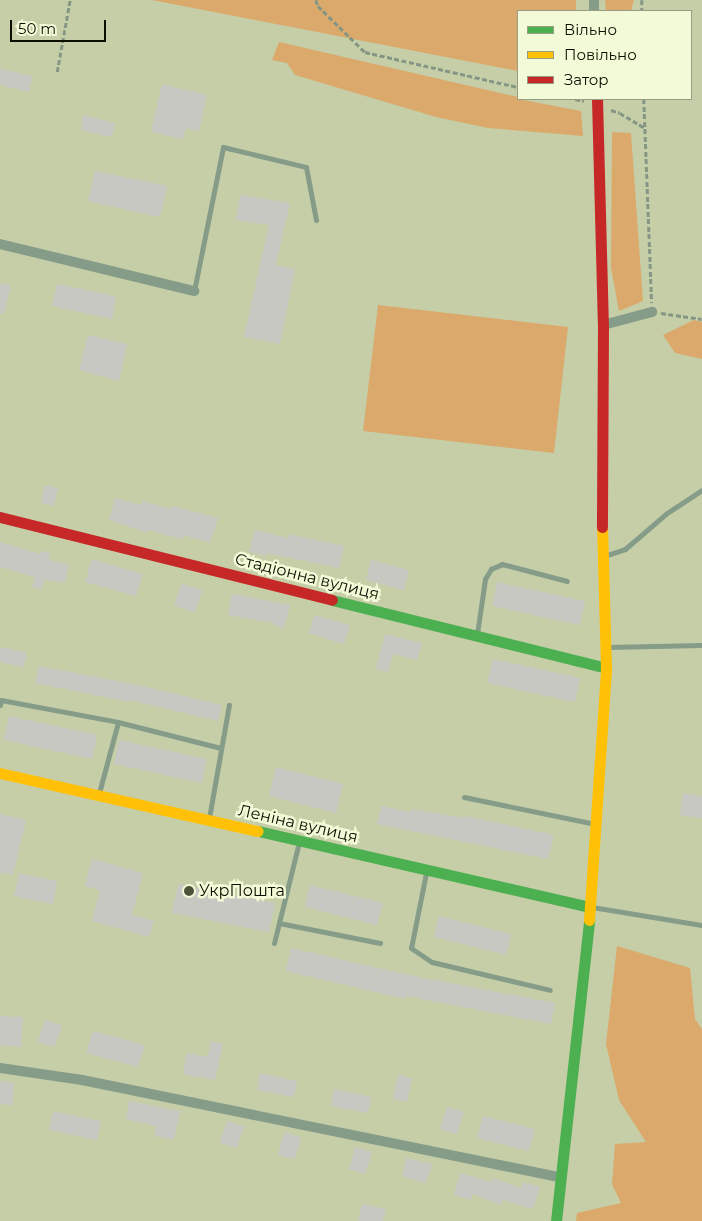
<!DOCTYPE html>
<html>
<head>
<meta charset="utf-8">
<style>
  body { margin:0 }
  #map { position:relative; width:702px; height:1221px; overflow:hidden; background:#c6cea8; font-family:Montserrat,sans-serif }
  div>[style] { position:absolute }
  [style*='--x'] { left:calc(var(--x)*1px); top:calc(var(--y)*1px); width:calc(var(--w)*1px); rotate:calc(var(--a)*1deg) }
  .green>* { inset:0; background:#daa96b }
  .building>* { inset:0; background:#c8c8c3 }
  .path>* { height:2.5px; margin-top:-1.25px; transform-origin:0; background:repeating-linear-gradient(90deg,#859784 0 5px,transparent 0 7.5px) }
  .lane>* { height:5px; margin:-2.5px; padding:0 2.5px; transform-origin:2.5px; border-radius:2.5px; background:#859c89 }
  .street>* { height:10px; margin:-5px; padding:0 5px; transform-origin:5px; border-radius:5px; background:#859c89 }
  .fast>* { height:11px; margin:-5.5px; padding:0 5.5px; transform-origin:5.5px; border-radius:5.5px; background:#4caf50 }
  .slow>* { height:11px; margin:-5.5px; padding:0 5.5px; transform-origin:5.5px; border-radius:5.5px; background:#ffc107 }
  .jam>* { height:11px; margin:-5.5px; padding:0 5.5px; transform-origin:5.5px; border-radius:5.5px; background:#c62828 }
  .dots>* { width:14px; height:14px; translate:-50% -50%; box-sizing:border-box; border:2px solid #f3fad8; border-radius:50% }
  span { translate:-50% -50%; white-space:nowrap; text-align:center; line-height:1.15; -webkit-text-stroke:5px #f3fad8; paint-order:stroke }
  .street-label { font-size:16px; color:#0c0f00 }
  .poi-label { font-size:16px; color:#0c0f00 }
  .left { translate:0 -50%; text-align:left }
  .legend { position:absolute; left:517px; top:10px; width:175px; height:90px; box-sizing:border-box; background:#f3fad8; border:1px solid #979c82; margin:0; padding:6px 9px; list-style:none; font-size:15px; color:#0c0f00 }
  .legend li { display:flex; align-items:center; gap:10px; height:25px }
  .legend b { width:25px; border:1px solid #979c82 }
  .scale { position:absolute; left:10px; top:20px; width:96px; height:22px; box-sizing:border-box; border:2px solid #0c0f00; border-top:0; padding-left:6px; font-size:15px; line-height:18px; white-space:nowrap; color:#0c0f00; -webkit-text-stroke:4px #f3fad8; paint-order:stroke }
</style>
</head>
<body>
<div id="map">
  <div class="green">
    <div style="clip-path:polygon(152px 0,576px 0,576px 11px,518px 11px,518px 71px)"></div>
    <div style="clip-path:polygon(605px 0,634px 0,631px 11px,606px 11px)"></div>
    <div style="clip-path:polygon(279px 42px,518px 97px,518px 99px,581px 111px,583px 136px,488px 128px,436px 117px,295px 75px,287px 63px,272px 60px)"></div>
    <div style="clip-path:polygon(612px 132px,631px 133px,643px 301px,619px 311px,611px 268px)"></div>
    <div style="clip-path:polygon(378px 305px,568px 327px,554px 453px,363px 431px)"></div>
    <div style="clip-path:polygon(694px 320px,702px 322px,702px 359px,675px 353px,663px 335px)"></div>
    <div style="clip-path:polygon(617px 946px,690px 968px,695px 1019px,702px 1029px,702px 1221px,576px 1221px,577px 1213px,621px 1203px,612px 1184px,615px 1144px,646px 1142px,619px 1100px,606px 1044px)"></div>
  </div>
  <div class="building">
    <div style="clip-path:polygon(0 69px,32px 76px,29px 92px,0 85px)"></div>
    <div style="clip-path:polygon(162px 84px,207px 95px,199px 131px,186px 128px,183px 139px,151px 132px)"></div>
    <div style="clip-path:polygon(83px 115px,115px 123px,112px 137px,81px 130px)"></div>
    <div style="clip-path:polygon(95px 171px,167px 186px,160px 217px,88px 201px)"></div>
    <div style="clip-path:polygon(240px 195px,290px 203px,276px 265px,295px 269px,280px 344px,244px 337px,269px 225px,236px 220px)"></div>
    <div style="clip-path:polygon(0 283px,11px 285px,4px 314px,0 313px)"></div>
    <div style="clip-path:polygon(57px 284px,116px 296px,112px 319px,52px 306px)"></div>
    <div style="clip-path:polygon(88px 335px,127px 344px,119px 381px,79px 370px)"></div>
    <div style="clip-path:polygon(45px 485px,58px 488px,54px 506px,41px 503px)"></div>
    <div style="clip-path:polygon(115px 498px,141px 505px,142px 501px,171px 509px,172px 506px,218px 518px,210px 543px,184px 535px,183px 539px,147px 530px,147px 533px,109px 520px)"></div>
    <div style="clip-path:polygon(255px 530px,288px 538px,289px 534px,344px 546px,339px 568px,267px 553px,266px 556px,249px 552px)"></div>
    <div style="clip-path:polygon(0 542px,40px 554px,41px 551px,50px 553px,49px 560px,69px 564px,65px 583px,44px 579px,42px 589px,32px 587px,35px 577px,0 567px)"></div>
    <div style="clip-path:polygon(92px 559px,143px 574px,136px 596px,85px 582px)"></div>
    <div style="clip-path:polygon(371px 560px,409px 570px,404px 590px,366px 580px)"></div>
    <div style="clip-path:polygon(497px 582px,585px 601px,580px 625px,492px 606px)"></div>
    <div style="clip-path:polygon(181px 584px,202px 590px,195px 612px,174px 606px)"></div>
    <div style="clip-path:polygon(232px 594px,290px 605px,284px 628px,274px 625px,274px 623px,228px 615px)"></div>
    <div style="clip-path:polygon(314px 615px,350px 625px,344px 644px,309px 633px)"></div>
    <div style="clip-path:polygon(385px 634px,422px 643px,417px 660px,393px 654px,388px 672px,376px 669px)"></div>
    <div style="clip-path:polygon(0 647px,27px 653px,24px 667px,0 662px)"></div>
    <div style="clip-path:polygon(493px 659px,580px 678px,575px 702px,487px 683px)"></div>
    <div style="clip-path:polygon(39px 666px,142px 686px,222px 705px,218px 721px,130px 700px,129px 702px,35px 683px)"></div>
    <div style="clip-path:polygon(9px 716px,97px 735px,92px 759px,4px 740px)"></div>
    <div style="clip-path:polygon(119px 740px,207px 759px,202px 783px,114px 764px)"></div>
    <div style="clip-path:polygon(276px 767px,343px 784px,336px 813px,269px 796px)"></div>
    <div style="clip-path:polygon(683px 793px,702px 796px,702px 818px,680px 815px)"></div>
    <div style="clip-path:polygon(381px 806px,410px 812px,411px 809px,465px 818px,466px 816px,554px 835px,548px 859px,377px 824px)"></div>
    <div style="clip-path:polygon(0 814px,26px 820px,13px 875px,0 873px)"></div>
    <div style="clip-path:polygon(92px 859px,143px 873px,132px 915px,154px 921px,149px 937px,92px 921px,100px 890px,85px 886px)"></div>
    <div style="clip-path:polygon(19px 873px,57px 881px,53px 904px,14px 896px)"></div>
    <div style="clip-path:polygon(178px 884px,275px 903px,269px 932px,172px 913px)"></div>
    <div style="clip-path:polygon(310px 885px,383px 903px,377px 925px,305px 907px)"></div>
    <div style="clip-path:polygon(439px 916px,511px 934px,506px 955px,434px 937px)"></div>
    <div style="clip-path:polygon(291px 948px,418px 977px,555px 1003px,551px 1024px,406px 996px,405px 999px,286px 971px)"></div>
    <div style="clip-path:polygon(0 1016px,23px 1017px,21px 1047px,0 1045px)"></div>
    <div style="clip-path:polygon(45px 1020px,62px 1025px,55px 1047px,38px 1042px)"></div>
    <div style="clip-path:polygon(93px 1031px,145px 1045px,138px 1067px,86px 1053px)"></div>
    <div style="clip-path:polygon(211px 1041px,223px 1044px,215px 1080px,183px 1074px,187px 1053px,208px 1057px)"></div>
    <div style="clip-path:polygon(260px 1073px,297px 1081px,294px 1097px,257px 1090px)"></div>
    <div style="clip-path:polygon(398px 1075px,412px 1078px,407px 1102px,393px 1099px)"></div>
    <div style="clip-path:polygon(0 1081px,14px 1083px,12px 1105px,0 1104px)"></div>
    <div style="clip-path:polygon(334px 1089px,371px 1097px,368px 1113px,331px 1106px)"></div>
    <div style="clip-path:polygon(129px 1101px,180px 1111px,174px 1140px,155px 1136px,156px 1126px,126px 1119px)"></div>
    <div style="clip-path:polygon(447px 1107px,464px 1112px,457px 1134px,440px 1129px)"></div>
    <div style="clip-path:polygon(53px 1111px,101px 1121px,97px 1140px,49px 1130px)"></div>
    <div style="clip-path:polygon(483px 1116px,535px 1129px,529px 1151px,477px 1138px)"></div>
    <div style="clip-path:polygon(227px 1121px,244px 1126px,237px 1148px,220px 1143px)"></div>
    <div style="clip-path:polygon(284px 1132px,301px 1137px,295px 1159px,278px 1155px)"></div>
    <div style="clip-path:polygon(355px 1147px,372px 1152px,365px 1174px,349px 1169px)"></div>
    <div style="clip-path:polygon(406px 1158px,432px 1164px,426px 1183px,402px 1176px)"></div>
    <div style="clip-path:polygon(460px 1173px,492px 1182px,493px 1178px,521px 1188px,523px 1182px,540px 1187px,533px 1209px,503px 1200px,501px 1205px,473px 1194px,471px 1200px,454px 1195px)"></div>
    <div style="clip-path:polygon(362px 1204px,386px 1209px,383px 1221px,358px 1221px)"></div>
  </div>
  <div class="path">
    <div style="--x:316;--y:0;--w:6;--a:72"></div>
    <div style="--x:318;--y:6;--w:66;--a:44.4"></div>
    <div style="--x:365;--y:52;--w:157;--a:12.9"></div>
    <div style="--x:642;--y:0;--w:11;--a:90"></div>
    <div style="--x:57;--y:72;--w:73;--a:-79.8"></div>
    <div style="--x:575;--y:99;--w:9;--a:13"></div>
    <div style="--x:644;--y:99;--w:204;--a:87.8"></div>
    <div style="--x:611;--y:110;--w:9;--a:18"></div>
    <div style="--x:620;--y:113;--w:29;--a:31"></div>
    <div style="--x:661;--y:313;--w:41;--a:8.3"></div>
  </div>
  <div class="lane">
    <div style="--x:194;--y:291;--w:147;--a:-78.6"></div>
    <div style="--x:223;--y:147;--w:85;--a:13.5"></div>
    <div style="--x:306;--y:167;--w:54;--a:79.3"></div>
    <div style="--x:604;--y:556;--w:22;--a:-18"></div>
    <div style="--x:625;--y:549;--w:55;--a:-40.6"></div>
    <div style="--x:667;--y:513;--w:42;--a:-33.3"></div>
    <div style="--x:477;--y:634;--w:56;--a:-81.7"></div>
    <div style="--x:485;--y:579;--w:12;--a:-59"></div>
    <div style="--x:491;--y:569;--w:12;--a:-24"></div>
    <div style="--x:502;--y:564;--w:67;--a:14.7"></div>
    <div style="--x:608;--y:647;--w:94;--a:-1.2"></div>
    <div style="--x:0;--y:705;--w:5;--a:-79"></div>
    <div style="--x:1;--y:700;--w:119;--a:10.6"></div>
    <div style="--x:118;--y:722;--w:106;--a:14.2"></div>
    <div style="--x:99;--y:793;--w:73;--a:-75"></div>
    <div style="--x:464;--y:797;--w:134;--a:11.6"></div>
    <div style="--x:209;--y:818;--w:115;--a:-80"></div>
    <div style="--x:426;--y:873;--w:76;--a:101.3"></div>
    <div style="--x:411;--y:948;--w:25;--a:34"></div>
    <div style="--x:432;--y:962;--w:121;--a:13.3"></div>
    <div style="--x:592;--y:907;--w:111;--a:9.3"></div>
    <div style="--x:279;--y:923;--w:103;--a:11.2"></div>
    <div style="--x:274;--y:943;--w:104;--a:-76.1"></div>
  </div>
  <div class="street">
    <div style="--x:594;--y:0;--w:11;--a:90"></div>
    <div style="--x:0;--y:244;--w:200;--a:13.6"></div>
    <div style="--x:603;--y:325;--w:51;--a:-14.9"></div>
    <div style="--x:0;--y:1068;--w:83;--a:8.3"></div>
    <div style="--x:82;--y:1080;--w:488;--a:11.5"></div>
  </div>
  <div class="fast">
    <div style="--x:332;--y:600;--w:282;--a:13.9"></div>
    <div style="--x:258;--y:831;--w:341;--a:12.9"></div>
    <div style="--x:556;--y:1221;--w:303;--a:-83.7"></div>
  </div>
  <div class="slow">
    <div style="--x:0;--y:773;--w:264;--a:12.7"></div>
    <div style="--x:589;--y:920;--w:253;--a:-86.1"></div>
    <div style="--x:606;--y:668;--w:141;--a:-91.6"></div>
  </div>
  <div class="jam">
    <div style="--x:597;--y:99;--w:226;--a:88.5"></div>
    <div style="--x:603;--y:325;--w:202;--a:90.3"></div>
    <div style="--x:0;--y:517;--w:342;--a:14"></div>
  </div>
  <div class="dots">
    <div style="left:189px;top:891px;background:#4d523b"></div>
  </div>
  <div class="street-label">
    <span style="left:307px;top:577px;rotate:14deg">Стадіонна вулиця</span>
    <span style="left:298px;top:824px;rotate:13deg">Леніна вулиця</span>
  </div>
  <div class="poi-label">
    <span class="left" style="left:199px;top:891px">УкрПошта</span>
  </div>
  <ul class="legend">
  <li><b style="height:6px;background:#4caf50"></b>Вільно</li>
  <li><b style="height:6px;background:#ffc107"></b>Повільно</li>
  <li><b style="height:6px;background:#c62828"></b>Затор</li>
  </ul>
  <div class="scale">50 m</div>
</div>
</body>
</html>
